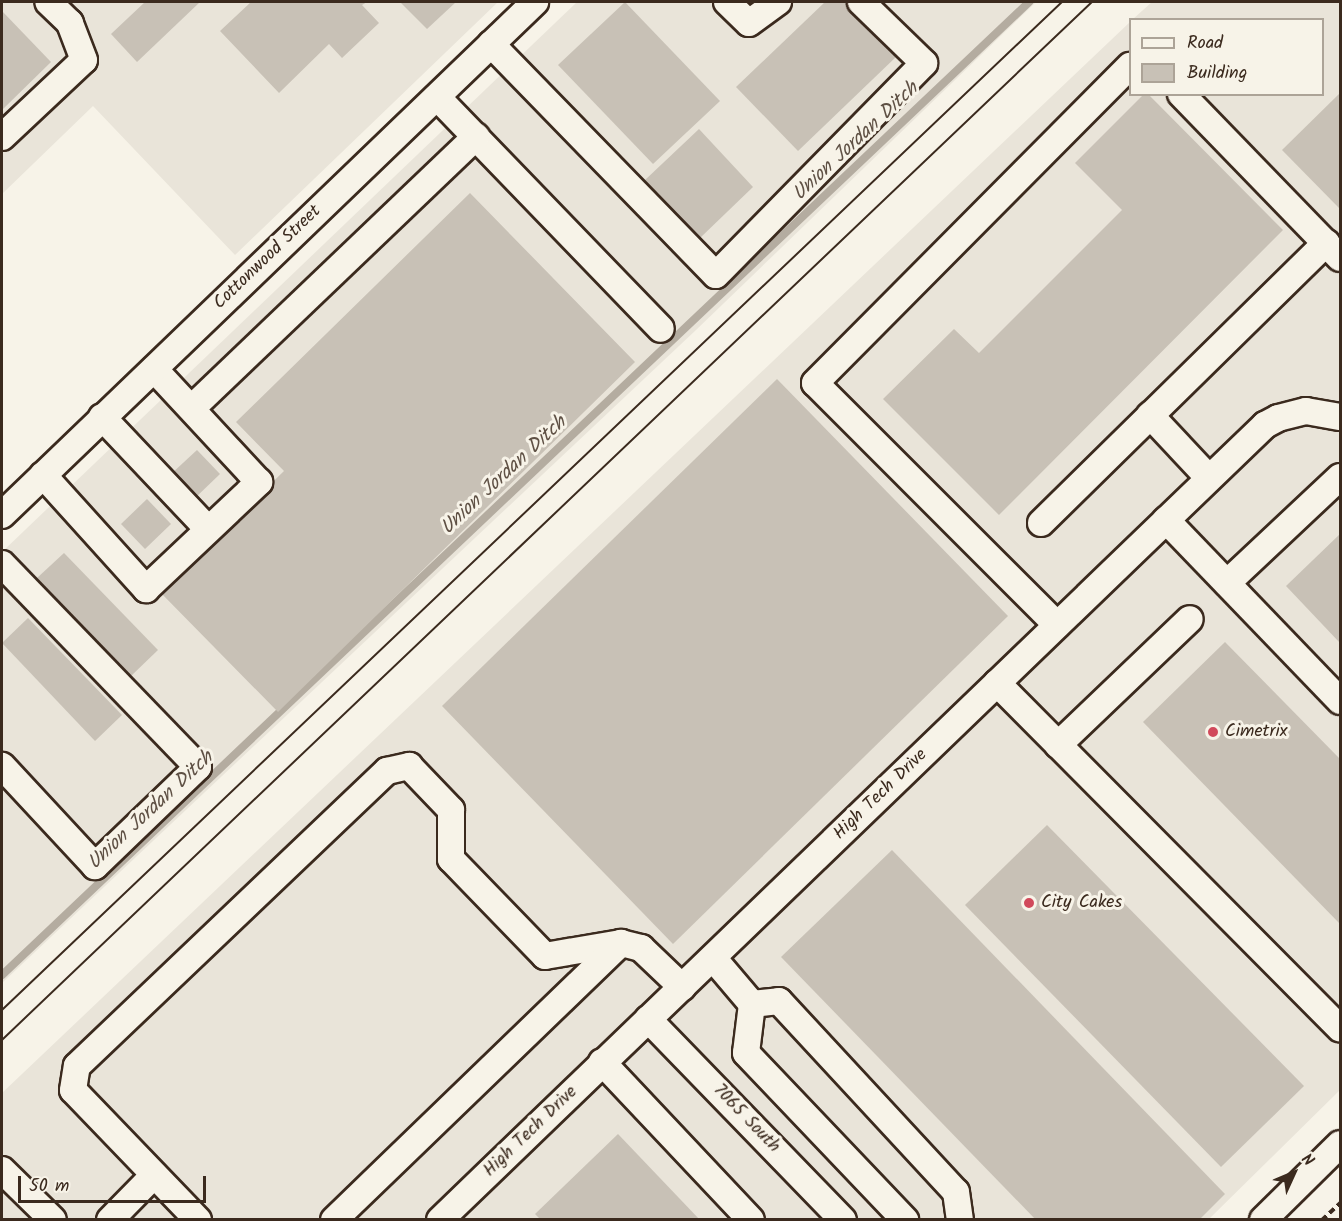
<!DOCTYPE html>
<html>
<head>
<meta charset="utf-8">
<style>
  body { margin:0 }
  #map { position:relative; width:1342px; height:1221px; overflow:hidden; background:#f7f3e8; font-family:Kalam,sans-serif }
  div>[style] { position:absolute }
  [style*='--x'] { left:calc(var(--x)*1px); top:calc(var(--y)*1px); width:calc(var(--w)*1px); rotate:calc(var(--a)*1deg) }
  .built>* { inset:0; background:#e9e4d9 }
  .stream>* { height:8px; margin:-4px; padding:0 4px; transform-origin:4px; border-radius:4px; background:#b4aca0 }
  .building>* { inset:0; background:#c8c1b6 }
  .path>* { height:4px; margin-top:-2px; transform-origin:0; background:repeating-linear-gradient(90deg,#3b2a1e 0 6px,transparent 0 10.5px) }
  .roads { filter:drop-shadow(2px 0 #3b2a1e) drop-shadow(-2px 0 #3b2a1e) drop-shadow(0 2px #3b2a1e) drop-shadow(0 -2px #3b2a1e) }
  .minor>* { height:26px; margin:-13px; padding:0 13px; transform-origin:13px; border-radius:13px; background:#f7f3e8 }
  .tram>* { height:1.5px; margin:-0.75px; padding:0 0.75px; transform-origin:0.75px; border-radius:0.75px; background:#3b2a1e }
  .dots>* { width:16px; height:16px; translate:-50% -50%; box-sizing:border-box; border:3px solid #f7f3e8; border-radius:50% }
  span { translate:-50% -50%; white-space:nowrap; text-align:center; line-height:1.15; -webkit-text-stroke:6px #f7f3e8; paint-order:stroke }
  .street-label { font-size:18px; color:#3b2a1e }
  .poi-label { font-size:18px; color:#3b2a1e }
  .left { translate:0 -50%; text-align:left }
  .water-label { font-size:20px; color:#5f5145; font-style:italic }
  .frame { position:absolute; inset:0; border:3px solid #3b2a1e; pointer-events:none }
  .legend { position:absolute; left:1129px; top:18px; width:195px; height:78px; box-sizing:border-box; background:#f7f3e8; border:2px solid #aca397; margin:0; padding:8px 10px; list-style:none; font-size:18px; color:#3b2a1e }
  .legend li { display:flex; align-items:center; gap:12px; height:30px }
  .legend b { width:30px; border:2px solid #aca397 }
  .north { position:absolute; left:1264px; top:1143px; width:60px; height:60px; -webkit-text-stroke:4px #f7f3e8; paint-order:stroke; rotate:46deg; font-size:16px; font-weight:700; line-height:24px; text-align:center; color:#3b2a1e }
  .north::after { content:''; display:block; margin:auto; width:21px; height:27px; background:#3b2a1e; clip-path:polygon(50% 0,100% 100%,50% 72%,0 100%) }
  .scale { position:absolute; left:18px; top:1176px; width:188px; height:27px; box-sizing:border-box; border:3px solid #3b2a1e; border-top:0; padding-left:8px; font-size:18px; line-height:21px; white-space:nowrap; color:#3b2a1e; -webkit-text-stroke:4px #f7f3e8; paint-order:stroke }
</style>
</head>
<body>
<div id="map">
  <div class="built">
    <div style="clip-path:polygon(2px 2px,498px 2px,235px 255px,93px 106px,2px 194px)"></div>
    <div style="clip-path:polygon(577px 2px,1036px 2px,696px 330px,2px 983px,2px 552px)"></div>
    <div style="clip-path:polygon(1152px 2px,1340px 2px,1340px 1090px,1209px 1219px,2px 1220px,2px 1093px,1130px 22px,1130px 94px,1322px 94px,1322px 20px,1133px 19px)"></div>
  </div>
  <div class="stream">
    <div style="--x:2;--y:975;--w:1415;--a:-43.45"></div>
  </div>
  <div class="building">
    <div style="clip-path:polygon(145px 2px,200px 2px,137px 62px,111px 34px)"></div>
    <div style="clip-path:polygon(251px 2px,367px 2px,362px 5px,379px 23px,342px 58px,329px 44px,279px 93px,220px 31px)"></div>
    <div style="clip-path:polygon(400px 2px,456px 2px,427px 29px)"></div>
    <div style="clip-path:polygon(625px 2px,720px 101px,653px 164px,558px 65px)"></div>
    <div style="clip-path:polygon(825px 2px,844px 2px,897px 56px,798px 151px,736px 87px)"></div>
    <div style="clip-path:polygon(2px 11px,51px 62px,2px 110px)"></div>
    <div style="clip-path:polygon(1340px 93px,1340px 206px,1339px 208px,1282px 150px)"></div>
    <div style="clip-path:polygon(1144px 94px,1148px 94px,1283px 230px,999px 515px,883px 399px,954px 329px,979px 353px,1122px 210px,1075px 163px)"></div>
    <div style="clip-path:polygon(699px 129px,753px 187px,700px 238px,645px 180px)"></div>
    <div style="clip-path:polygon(470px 193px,635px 362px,278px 712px,160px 592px,284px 471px,236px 422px)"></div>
    <div style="clip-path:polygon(777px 379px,1008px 616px,673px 944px,442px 706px)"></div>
    <div style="clip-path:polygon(197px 450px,220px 474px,194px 499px,170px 475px)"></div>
    <div style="clip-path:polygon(147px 499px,171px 524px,145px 549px,121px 524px)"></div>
    <div style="clip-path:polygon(1340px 534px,1340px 643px,1286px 586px)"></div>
    <div style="clip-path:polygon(64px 553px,158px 650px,131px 676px,37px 578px)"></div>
    <div style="clip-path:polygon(28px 618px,122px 715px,95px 741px,2px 643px)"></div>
    <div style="clip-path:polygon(1225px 642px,1340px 759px,1340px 924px,1143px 722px)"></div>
    <div style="clip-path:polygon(1047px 825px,1304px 1086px,1221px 1167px,965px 905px)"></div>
    <div style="clip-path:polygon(892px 850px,1225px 1194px,1199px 1220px,1036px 1220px,781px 957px)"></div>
    <div style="clip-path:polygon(618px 1134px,700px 1220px,541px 1220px,535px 1214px)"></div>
  </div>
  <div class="path">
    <div style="--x:1322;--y:1220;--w:25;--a:-43"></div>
  </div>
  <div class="roads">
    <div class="minor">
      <div style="--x:727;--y:2;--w:30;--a:44"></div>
      <div style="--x:749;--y:23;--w:36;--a:-36"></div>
      <div style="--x:491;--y:44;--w:322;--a:45.8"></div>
      <div style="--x:716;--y:275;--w:297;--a:-45.5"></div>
      <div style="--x:924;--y:63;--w:88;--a:-135.9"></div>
      <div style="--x:1181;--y:94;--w:228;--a:45.9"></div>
      <div style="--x:437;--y:97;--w:322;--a:46"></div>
      <div style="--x:2;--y:137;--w:112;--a:-43.2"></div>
      <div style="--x:84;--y:60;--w:40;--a:-111"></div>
      <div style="--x:70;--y:23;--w:30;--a:-136"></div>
      <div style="--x:192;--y:408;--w:393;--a:-43.7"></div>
      <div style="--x:1150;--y:415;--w:86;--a:46.9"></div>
      <div style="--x:102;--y:417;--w:154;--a:46.6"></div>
      <div style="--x:43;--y:475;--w:154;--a:47.9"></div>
      <div style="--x:146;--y:589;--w:156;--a:-43.4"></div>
      <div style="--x:259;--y:482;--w:154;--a:-132.9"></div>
      <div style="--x:2;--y:515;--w:740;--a:-43.9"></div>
      <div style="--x:1166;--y:520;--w:251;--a:46.1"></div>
      <div style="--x:1041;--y:523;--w:400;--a:-44.5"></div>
      <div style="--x:2;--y:564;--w:282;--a:46"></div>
      <div style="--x:198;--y:767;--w:143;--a:136.1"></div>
      <div style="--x:95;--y:866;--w:137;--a:-132.9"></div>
      <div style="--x:1227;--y:583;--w:155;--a:-43.2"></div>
      <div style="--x:1057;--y:625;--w:342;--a:-135"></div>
      <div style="--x:815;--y:383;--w:447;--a:-45.2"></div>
      <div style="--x:997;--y:683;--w:487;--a:45.2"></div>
      <div style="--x:1058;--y:745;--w:182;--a:-43.7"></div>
      <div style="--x:713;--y:958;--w:60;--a:49.7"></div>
      <div style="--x:752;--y:1004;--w:27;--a:-6"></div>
      <div style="--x:779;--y:1001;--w:260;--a:47.2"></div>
      <div style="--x:956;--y:1192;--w:28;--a:82"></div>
      <div style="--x:752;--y:1004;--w:49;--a:97"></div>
      <div style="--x:746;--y:1053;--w:231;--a:46.4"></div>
      <div style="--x:648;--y:1019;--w:280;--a:45.9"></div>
      <div style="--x:602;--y:1062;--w:217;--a:46.7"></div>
      <div style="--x:2;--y:1170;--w:71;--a:44.4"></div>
      <div style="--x:110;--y:1220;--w:63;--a:-45.6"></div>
      <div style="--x:198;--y:1220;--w:180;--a:-133.9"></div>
      <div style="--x:73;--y:1090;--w:24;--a:-81"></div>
      <div style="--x:77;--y:1066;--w:428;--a:-43.6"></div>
      <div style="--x:387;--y:771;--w:23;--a:-13"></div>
      <div style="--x:409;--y:766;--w:61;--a:46.3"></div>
      <div style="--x:451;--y:810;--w:49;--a:90"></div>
      <div style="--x:451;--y:859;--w:135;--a:45.9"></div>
      <div style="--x:545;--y:956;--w:77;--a:-9.7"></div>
      <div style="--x:621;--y:943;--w:21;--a:14"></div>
      <div style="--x:641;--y:948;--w:57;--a:43.6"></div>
      <div style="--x:334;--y:1220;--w:399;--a:-44"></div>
      <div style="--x:440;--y:1220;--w:1146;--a:-43.94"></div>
      <div style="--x:1265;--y:425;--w:15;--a:-28"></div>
      <div style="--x:1278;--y:418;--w:29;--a:-14"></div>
      <div style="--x:1306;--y:411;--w:35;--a:10"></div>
      <div style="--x:1263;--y:1220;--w:108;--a:-44.6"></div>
    </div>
  </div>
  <div class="tram">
    <div style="--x:2;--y:1010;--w:1463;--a:-43.56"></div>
    <div style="--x:2;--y:1040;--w:1505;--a:-43.6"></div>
  </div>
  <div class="dots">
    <div style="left:1213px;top:732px;background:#d1495b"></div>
    <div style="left:1029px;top:903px;background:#d1495b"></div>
  </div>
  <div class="street-label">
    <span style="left:268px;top:258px;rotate:-44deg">Cottonwood Street</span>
    <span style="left:881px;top:795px;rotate:-44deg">High Tech Drive</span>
    <span style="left:746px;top:1119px;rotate:46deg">7065 South</span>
    <span style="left:531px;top:1132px;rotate:-44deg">High Tech Drive</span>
  </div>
  <div class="poi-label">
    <span class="left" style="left:1225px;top:732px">Cimetrix</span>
    <span class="left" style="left:1041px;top:903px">City Cakes</span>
  </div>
  <div class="water-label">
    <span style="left:856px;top:142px;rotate:-43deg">Union Jordan Ditch</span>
    <span style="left:504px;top:476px;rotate:-43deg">Union Jordan Ditch</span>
    <span style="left:151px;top:811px;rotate:-43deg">Union Jordan Ditch</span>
  </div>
  <div class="frame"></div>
  <ul class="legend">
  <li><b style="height:8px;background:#f7f3e8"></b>Road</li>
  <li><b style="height:16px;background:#c8c1b6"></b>Building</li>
  </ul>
  <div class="north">N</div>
  <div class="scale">50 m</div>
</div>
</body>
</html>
